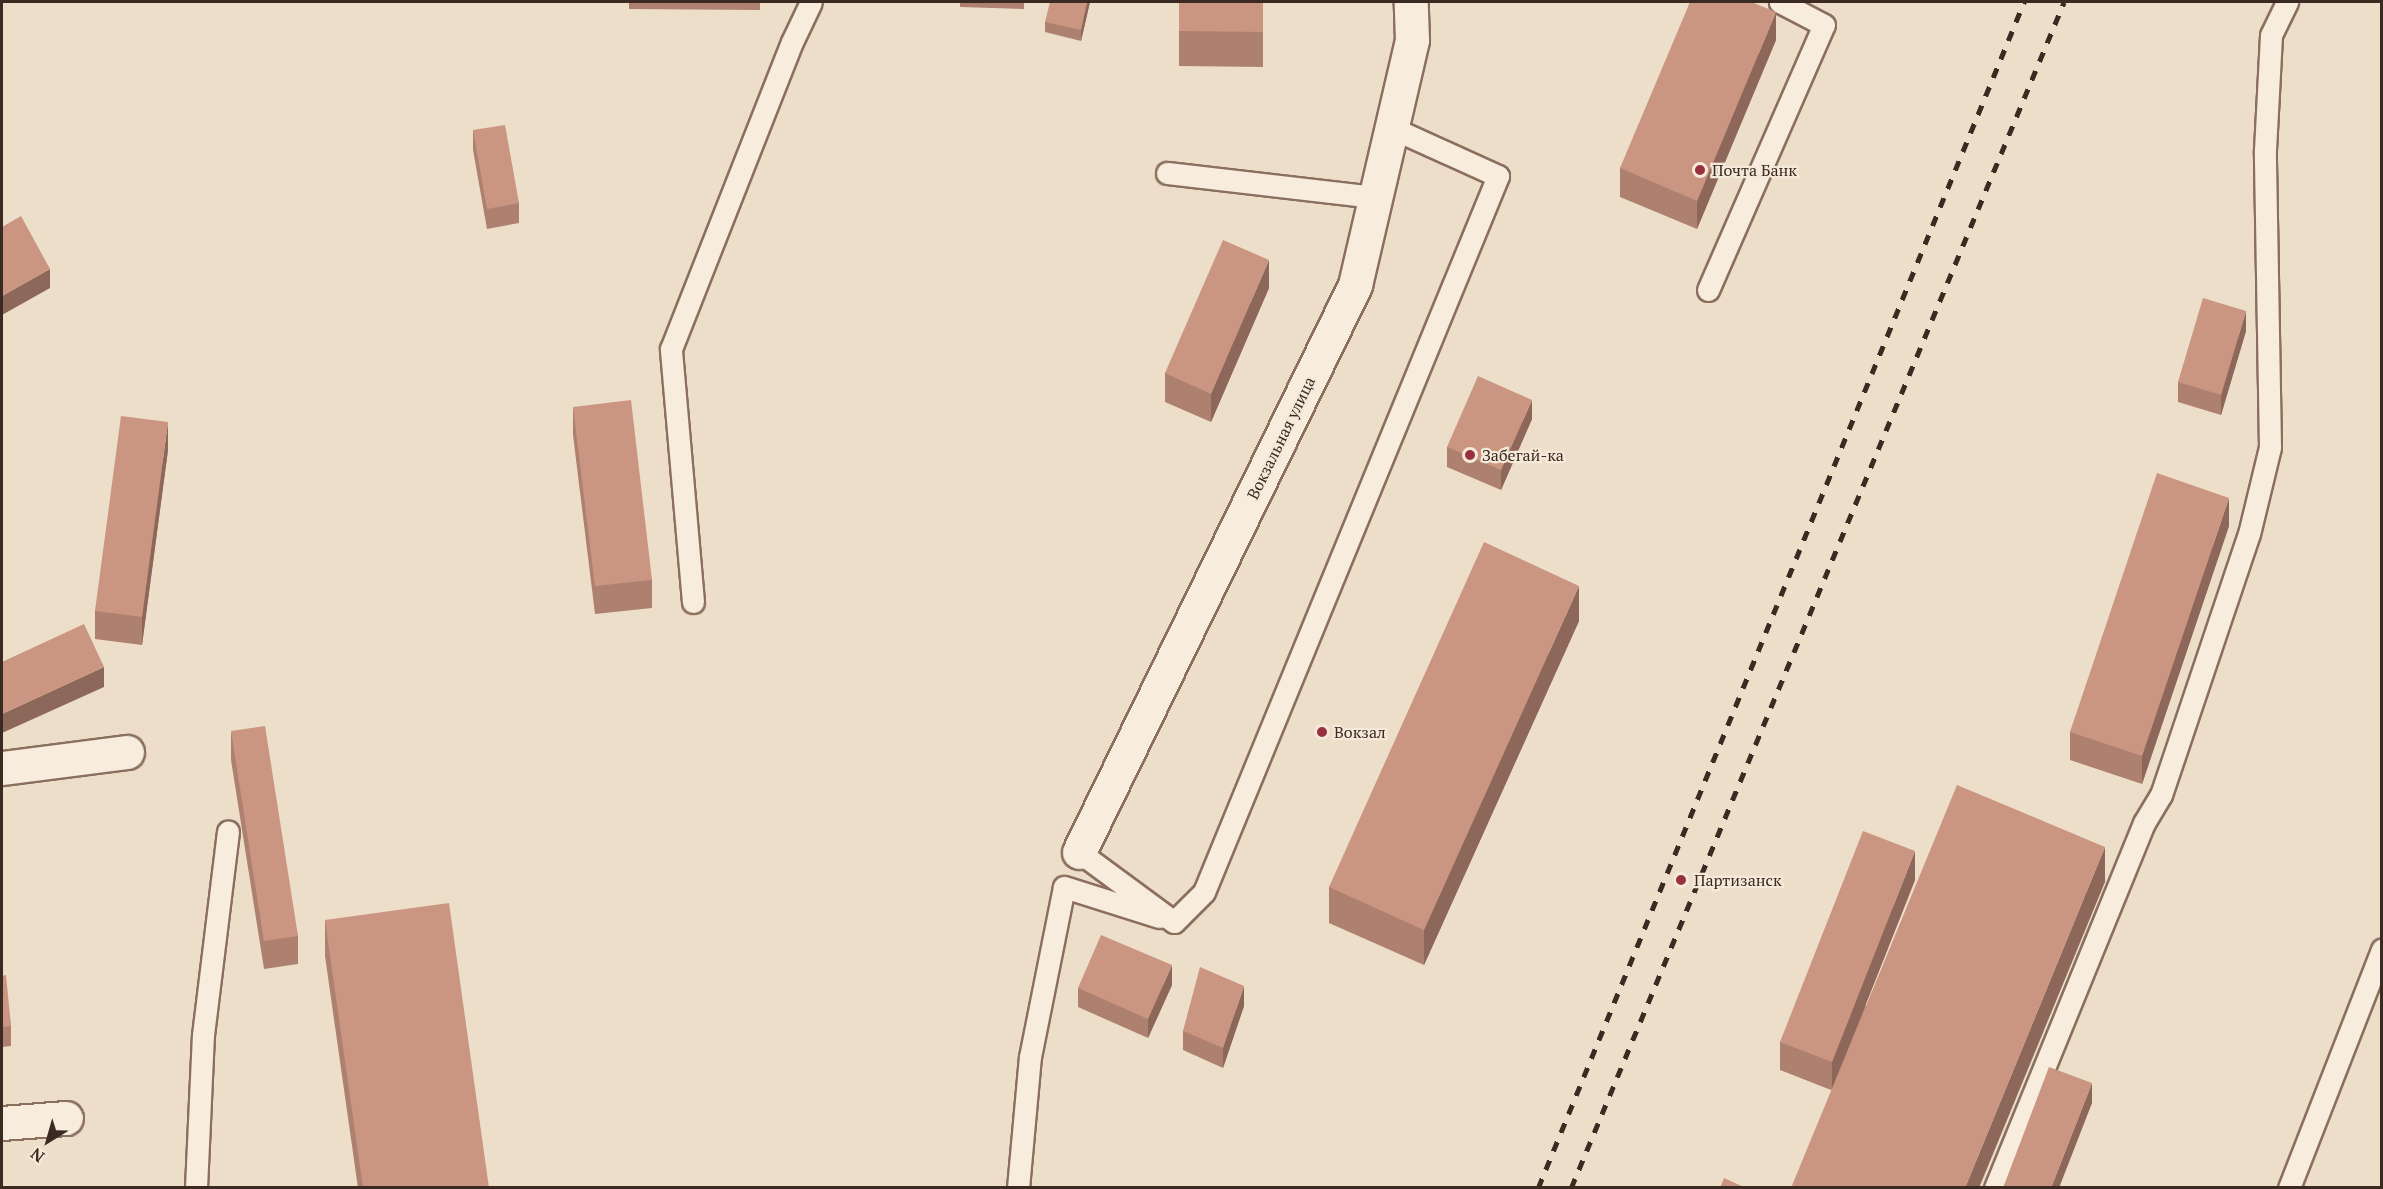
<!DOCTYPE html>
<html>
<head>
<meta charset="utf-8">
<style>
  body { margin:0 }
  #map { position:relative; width:2383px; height:1189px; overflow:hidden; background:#eddeca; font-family:"PT Serif",serif }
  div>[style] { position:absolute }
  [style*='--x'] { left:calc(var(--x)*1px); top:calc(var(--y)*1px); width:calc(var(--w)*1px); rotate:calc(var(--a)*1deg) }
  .roads { filter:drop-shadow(2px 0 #8a6f5f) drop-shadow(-2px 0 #8a6f5f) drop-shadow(0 2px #8a6f5f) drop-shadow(0 -2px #8a6f5f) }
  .lane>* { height:21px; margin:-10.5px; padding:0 10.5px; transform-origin:10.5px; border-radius:10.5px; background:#f8ecdd }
  .street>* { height:33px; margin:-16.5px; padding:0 16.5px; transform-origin:16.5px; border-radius:16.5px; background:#f8ecdd }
  .rail>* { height:4.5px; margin-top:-2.25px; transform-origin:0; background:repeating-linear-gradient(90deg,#3b2a21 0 10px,transparent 0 20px) }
  .wall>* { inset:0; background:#ae806f }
  .shaded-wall>* { inset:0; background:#8d685a }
  .building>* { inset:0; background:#ca9581 }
  .dots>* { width:16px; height:16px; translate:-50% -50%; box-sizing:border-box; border:3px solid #f5e9d9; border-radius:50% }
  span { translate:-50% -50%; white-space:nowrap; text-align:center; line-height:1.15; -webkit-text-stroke:4.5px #f5e9d9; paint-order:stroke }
  .poi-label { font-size:16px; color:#3b2a21 }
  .left { translate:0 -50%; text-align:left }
  .street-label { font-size:16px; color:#3b2a21 }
  .frame { position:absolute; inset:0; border:3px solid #3b2a21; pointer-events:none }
  .north { position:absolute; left:18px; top:1111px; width:60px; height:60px; -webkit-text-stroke:4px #f5e9d9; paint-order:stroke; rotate:217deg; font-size:16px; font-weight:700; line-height:24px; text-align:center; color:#3b2a21 }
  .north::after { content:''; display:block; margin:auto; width:21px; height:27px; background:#3b2a21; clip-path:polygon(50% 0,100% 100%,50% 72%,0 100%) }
</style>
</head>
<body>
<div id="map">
  <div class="roads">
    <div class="lane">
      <div style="--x:1167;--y:173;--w:209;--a:6.6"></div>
      <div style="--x:1708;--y:290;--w:289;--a:-66.4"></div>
      <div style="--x:1824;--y:25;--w:50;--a:-152.4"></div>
      <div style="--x:693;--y:602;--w:254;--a:-95"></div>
      <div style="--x:671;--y:349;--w:330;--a:-68.5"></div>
      <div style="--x:792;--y:42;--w:44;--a:-64.6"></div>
      <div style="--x:1079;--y:852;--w:118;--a:36.4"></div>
      <div style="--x:1174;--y:922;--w:42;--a:-45"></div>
      <div style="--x:1204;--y:892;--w:774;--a:-67.68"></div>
      <div style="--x:1498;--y:176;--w:116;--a:-155.6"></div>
      <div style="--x:196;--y:1188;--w:153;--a:-87.4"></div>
      <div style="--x:203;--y:1035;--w:205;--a:-83"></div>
      <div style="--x:1018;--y:1188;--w:132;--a:-84.8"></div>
      <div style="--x:1030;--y:1057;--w:173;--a:-78.7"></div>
      <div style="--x:1064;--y:887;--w:100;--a:17.5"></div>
      <div style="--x:1995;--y:1188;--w:394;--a:-67.8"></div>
      <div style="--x:2144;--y:823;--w:33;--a:-59"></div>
      <div style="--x:2161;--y:795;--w:275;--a:-71.4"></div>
      <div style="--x:2249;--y:534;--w:89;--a:-76.4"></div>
      <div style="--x:2270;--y:447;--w:297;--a:-91"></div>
      <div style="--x:2265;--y:150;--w:115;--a:-87"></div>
      <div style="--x:2271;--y:35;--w:37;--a:-64"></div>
      <div style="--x:2289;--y:1188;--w:256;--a:-68.7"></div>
    </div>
    <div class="street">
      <div style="--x:2;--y:768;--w:126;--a:-7.3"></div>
      <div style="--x:1079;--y:852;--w:631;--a:-64.04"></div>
      <div style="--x:1355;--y:285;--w:252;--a:-76.9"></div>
      <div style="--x:1412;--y:40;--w:38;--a:-92"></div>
      <div style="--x:2;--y:1123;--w:64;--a:-4.5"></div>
    </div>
  </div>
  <div class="rail">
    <div style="--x:1538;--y:1188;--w:1282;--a:-67.72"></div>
    <div style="--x:1571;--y:1188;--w:1284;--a:-67.43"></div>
  </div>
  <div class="wall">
    <div style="clip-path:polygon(629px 2px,760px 2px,760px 10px,629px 9px)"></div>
    <div style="clip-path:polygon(960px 2px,1024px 2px,1024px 9px,960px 7px)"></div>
    <div style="clip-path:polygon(1090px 2px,1081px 41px,1045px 32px,1045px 22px)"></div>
    <div style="clip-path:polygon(1179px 2px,1263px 2px,1263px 67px,1179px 66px)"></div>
    <div style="clip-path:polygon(1776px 40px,1697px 229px,1620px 197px,1620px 168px)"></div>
    <div style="clip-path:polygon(473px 130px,519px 203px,519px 223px,487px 229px,473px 150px)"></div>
    <div style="clip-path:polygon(1269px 288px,1211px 422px,1165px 402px,1165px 373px)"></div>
    <div style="clip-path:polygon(2246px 331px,2221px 415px,2178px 402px,2178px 382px)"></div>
    <div style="clip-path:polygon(573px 407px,652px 580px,652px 608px,595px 614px,573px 435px)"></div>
    <div style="clip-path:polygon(1532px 419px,1501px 490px,1447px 467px,1447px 447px)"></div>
    <div style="clip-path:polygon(168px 450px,142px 645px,95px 639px,95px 611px)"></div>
    <div style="clip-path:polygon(2229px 526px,2142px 784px,2070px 760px,2070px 732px)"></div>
    <div style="clip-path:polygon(1579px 621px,1424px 965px,1329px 923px,1329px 887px)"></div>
    <div style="clip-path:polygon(231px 731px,298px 936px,298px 964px,264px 969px,231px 760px)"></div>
    <div style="clip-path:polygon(1915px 880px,1865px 1006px,2105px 882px,1831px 1090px,1780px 1070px,1780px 1042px)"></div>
    <div style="clip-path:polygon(325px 920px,489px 1188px,358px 1188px,325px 956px)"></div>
    <div style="clip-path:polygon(2px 976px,11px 1026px,11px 1046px,2px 1047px)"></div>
    <div style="clip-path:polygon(1172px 985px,1148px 1038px,1078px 1007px,1078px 988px)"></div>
    <div style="clip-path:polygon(1244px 1006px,1223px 1068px,1183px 1050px,1183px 1031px)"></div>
  </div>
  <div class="shaded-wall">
    <div style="clip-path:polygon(1087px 2px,1090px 2px,1081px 41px,1081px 30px)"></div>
    <div style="clip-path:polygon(1776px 12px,1776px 40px,1697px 229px,1697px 201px)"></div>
    <div style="clip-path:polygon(1269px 260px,1269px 288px,1211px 422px,1211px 394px)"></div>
    <div style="clip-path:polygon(50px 269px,50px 288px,2px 315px,2px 296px)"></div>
    <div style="clip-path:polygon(2246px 311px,2246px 331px,2221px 415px,2221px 395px)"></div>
    <div style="clip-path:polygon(1532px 400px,1532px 419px,1501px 490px,1501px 470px)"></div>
    <div style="clip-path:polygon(168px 422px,168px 450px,142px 645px,142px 617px)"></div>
    <div style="clip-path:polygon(2229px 498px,2229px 526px,2142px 784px,2142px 756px)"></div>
    <div style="clip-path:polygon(1579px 586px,1579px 621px,1424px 965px,1424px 930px)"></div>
    <div style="clip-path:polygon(104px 667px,104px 687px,2px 733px,2px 714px)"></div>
    <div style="clip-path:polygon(2105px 847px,2105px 882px,1979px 1188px,1965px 1188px)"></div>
    <div style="clip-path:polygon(1915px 851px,1915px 880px,1832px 1090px,1832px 1062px)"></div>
    <div style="clip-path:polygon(1172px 965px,1172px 985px,1148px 1038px,1148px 1019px)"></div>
    <div style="clip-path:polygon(1244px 986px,1244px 1006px,1223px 1068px,1223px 1048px)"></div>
    <div style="clip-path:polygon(2092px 1083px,2092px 1103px,2059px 1188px,2051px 1188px)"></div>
  </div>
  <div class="building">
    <div style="clip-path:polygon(1050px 2px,1087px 2px,1081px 30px,1045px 22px)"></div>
    <div style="clip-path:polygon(1179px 2px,1263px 2px,1263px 32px,1179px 31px)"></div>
    <div style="clip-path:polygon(1690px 2px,1751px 2px,1776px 12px,1697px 201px,1620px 168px)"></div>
    <div style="clip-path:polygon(505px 125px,519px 203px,487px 209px,473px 130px)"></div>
    <div style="clip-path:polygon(21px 216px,50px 269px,2px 296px,2px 227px)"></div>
    <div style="clip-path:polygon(1223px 240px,1269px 260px,1211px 394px,1165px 373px)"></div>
    <div style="clip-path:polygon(2203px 298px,2246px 311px,2221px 395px,2178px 382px)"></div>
    <div style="clip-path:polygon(1478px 376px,1532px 400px,1501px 470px,1447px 447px)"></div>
    <div style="clip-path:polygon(631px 400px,652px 580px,595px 586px,573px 407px)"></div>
    <div style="clip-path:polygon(121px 416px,168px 422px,142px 617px,95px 611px)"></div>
    <div style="clip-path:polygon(2157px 473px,2229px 498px,2142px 756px,2070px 732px)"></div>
    <div style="clip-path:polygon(1484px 542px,1579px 586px,1424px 930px,1329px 887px)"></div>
    <div style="clip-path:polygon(84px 624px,104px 667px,2px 714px,2px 662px)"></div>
    <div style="clip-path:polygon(265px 726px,298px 936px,264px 941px,231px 731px)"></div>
    <div style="clip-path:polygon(1957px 785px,2105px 847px,1965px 1188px,1791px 1188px)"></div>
    <div style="clip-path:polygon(1863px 831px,1915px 851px,1832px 1062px,1780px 1042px)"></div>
    <div style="clip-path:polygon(449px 903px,489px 1188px,363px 1188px,325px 920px)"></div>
    <div style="clip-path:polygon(1101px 935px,1172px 965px,1148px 1019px,1078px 988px)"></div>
    <div style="clip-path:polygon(1200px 967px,1244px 986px,1223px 1048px,1183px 1031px)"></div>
    <div style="clip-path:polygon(6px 975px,11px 1026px,2px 1027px,2px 976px)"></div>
    <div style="clip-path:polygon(2049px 1067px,2092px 1083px,2051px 1188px,2003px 1188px)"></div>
    <div style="clip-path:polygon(1724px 1178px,1746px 1188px,1720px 1188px)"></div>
  </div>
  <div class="dots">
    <div style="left:1700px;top:170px;background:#973140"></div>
    <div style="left:1470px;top:455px;background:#973140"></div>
    <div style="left:1322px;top:732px;background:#973140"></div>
    <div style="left:1681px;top:880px;background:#973140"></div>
  </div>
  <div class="poi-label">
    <span class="left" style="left:1712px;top:170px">Почта Банк</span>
    <span class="left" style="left:1482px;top:455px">Забегай-ка</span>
    <span class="left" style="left:1334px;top:732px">Вокзал</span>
    <span class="left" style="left:1694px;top:880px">Партизанск</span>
  </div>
  <div class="street-label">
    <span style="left:1281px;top:438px;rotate:-64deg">Вокзальная улица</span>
  </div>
  <div class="frame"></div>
  <div class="north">N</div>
</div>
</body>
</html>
